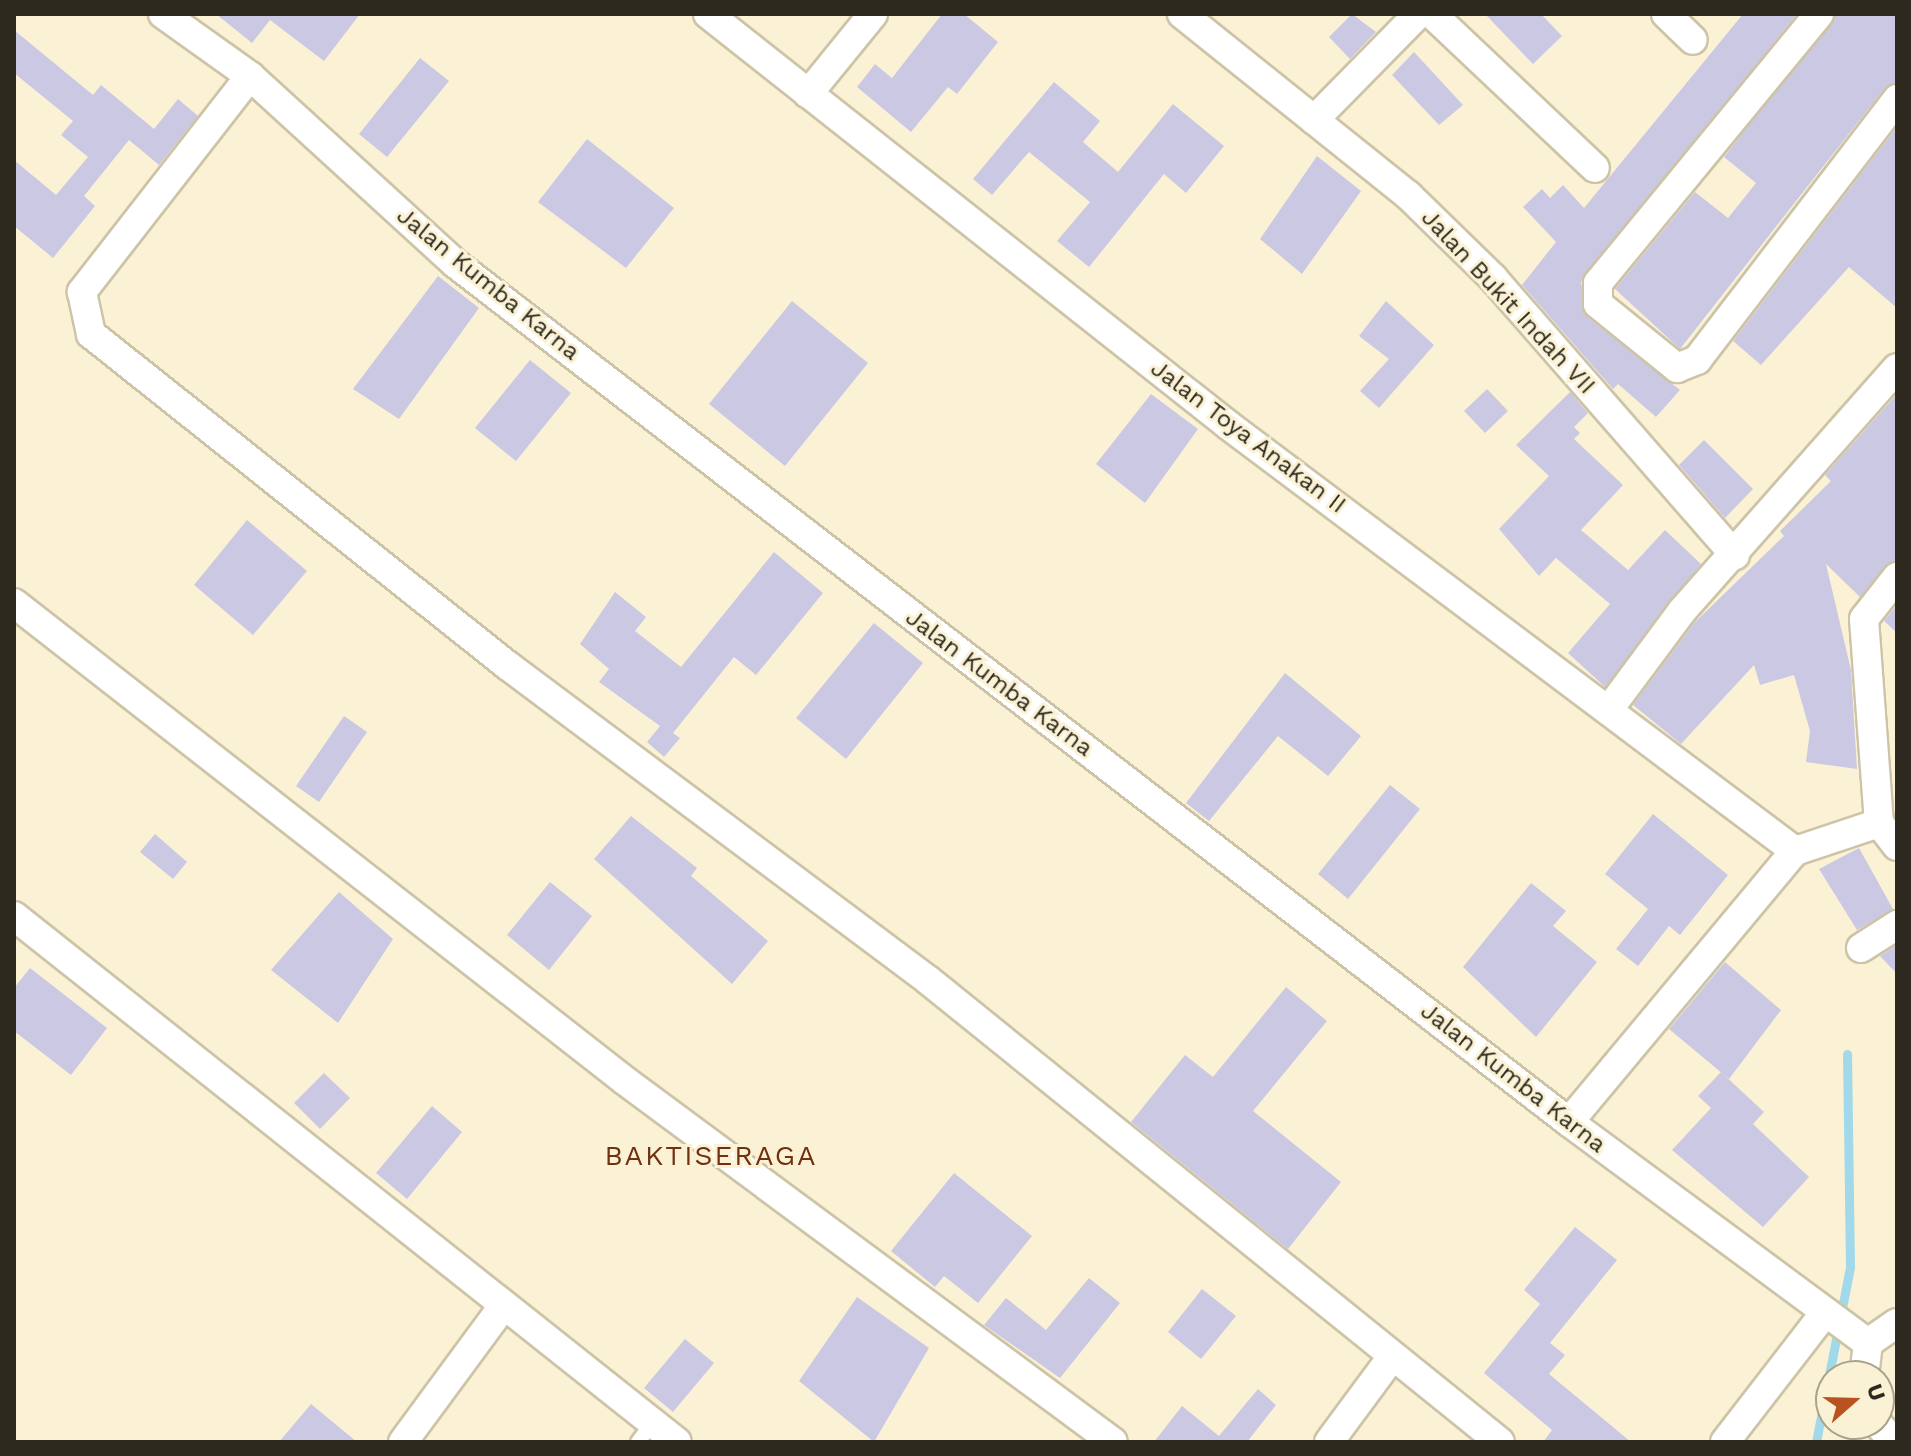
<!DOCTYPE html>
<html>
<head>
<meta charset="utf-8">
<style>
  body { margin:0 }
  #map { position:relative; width:1911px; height:1456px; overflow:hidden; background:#fbf2d5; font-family:"Work Sans",sans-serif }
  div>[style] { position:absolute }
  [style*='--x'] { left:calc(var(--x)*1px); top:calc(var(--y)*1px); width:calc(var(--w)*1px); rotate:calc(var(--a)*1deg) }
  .stream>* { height:9px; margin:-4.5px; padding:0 4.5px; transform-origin:4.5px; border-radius:4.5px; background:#a2d9ea }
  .building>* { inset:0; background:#cbc8e4 }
  .roads { filter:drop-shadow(2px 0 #cdc4a8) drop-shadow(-2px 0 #cdc4a8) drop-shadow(0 2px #cdc4a8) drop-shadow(0 -2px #cdc4a8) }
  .lane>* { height:14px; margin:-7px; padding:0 7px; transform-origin:7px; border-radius:7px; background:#fff }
  .street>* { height:28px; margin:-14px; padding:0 14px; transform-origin:14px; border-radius:14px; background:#fff }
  span { translate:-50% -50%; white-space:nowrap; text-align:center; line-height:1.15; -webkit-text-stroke:6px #fbf2d5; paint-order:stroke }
  .street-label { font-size:24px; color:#2d291f }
  .quarter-label { font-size:28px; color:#703011; letter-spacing:2px }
  .frame { position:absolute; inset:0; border:16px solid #2d291f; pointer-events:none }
  .north { position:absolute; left:1815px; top:1360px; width:80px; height:80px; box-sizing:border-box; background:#fbf2d5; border:2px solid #a9a28c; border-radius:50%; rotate:70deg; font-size:22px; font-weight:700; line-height:32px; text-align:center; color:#2d291f }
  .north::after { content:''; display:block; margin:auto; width:28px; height:36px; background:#b85321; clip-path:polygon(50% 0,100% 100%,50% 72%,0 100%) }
</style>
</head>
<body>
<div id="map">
  <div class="stream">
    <div style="--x:1816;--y:1442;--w:178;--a:-79"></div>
    <div style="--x:1850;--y:1267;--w:213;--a:-90.8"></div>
  </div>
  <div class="building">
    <div style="clip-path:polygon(216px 14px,360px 14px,324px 61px,270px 20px,252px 43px)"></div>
    <div style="clip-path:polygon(942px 14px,964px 14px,998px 42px,957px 94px,948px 87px,911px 132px,857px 87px,875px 64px,892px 78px)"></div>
    <div style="clip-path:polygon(1352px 14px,1376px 32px,1350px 59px,1329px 37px)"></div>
    <div style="clip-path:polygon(1485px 14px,1541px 14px,1562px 36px,1533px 64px)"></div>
    <div style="clip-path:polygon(1743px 14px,1797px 14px,1581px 282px,1587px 317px,1680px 390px,1656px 417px,1618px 384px,1613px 389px,1522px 285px,1556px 242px,1523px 207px,1542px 189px,1550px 198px,1563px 185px,1584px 208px)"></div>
    <div style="clip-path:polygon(1836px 14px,1897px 14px,1897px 82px,1884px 89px,1680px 349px,1615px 289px,1695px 192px,1728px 218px,1756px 183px,1724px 157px)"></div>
    <div style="clip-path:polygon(14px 30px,93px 95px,101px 85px,154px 129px,178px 99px,198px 116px,159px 165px,129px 140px,84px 196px,95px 206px,53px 258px,14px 226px,14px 160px,56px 195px,88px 157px,61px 135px,73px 121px,14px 73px)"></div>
    <div style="clip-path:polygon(1414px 52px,1463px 105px,1439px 125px,1392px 75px)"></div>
    <div style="clip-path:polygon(420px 58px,449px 81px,387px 157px,359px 134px)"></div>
    <div style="clip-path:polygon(1054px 82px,1100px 121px,1083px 142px,1118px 172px,1173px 104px,1224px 146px,1186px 193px,1164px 174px,1089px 267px,1057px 241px,1090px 202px,1029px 152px,992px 195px,973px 179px)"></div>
    <div style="clip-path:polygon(1897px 127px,1897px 308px,1849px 267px,1761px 365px,1733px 341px)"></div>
    <div style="clip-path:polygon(587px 139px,674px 208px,626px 268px,538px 202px)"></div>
    <div style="clip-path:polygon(1317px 156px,1361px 191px,1302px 274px,1260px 239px)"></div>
    <div style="clip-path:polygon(438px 276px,479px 308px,399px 419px,353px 389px)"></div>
    <div style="clip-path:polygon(792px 301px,868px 363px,785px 466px,709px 404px)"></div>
    <div style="clip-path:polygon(1386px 301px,1434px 345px,1379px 408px,1360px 391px,1389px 359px,1359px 336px)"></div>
    <div style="clip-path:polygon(530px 360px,571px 393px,516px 461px,475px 428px)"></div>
    <div style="clip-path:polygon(1487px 389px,1508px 411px,1485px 433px,1464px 411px)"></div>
    <div style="clip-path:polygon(1570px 392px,1588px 413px,1574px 427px,1580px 433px,1574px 439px,1623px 485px,1581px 530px,1628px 570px,1665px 530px,1701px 564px,1605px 687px,1568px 653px,1610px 604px,1556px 558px,1539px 576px,1499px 529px,1549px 476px,1516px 445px)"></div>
    <div style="clip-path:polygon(1151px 394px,1198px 429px,1145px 503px,1096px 464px)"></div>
    <div style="clip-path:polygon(1897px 394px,1897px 560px,1860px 597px,1826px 564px,1851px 670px,1857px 769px,1806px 762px,1810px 731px,1794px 675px,1760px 685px,1754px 665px,1681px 744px,1633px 705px,1695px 622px,1784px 536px,1780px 531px,1831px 481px,1825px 475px)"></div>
    <div style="clip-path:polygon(1704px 440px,1753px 489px,1725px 518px,1679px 465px)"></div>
    <div style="clip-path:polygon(247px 520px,307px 571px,253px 635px,194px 585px)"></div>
    <div style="clip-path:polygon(774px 552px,823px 593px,756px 675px,734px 657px,673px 733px,680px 738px,664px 757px,647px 742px,660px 726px,599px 682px,609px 669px,580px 644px,615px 592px,646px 617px,635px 631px,681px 667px)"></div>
    <div style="clip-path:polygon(1897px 605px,1897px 633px,1884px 621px)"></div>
    <div style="clip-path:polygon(874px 623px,923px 663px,846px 759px,796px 718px)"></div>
    <div style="clip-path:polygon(1285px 673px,1361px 736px,1328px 776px,1278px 736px,1209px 821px,1186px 803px)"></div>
    <div style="clip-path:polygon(344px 716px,367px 732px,319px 802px,296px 786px)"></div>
    <div style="clip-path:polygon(1390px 785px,1420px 809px,1348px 899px,1318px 874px)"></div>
    <div style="clip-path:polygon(1653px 814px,1728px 875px,1680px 935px,1669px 926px,1638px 966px,1616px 949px,1648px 909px,1605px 874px)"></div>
    <div style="clip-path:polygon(631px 816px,697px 868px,691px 876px,768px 941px,732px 984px,594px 859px)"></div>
    <div style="clip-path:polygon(155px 834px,187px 862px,173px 879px,140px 852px)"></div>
    <div style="clip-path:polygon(1859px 848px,1893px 909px,1857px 930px,1819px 869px)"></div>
    <div style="clip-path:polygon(550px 882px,592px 916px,549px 970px,507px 935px)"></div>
    <div style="clip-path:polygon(1531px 883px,1566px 911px,1553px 926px,1597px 962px,1536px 1037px,1463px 967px)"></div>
    <div style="clip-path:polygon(339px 892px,393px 939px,338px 1023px,271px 970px)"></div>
    <div style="clip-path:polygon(1897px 945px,1897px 974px,1880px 956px)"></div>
    <div style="clip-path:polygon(1725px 962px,1781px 1010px,1729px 1079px,1669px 1029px)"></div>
    <div style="clip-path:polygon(30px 968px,107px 1028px,71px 1075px,14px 1031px,14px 988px)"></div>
    <div style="clip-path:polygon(1286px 987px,1327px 1021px,1253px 1111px,1341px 1182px,1288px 1249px,1131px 1122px,1185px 1055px,1213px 1077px)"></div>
    <div style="clip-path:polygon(1721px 1072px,1764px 1112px,1753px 1124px,1809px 1177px,1763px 1227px,1672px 1150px,1711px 1108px,1698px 1096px)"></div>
    <div style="clip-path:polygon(324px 1073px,350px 1098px,320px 1129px,294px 1103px)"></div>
    <div style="clip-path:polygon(432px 1106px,462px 1132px,407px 1199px,376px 1173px)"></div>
    <div style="clip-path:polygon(954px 1173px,1032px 1236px,978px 1303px,944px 1276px,935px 1287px,891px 1251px)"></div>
    <div style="clip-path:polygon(1575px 1227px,1617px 1260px,1550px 1343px,1565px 1355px,1549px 1374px,1631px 1442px,1543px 1442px,1552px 1430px,1484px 1373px,1540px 1304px,1524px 1290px)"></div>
    <div style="clip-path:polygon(1089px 1278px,1120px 1303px,1060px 1378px,984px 1325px,1006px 1298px,1046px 1330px)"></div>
    <div style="clip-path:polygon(1202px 1289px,1236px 1316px,1201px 1359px,1168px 1332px)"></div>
    <div style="clip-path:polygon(857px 1297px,929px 1348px,874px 1442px,799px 1381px)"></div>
    <div style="clip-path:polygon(685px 1339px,714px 1363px,673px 1412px,644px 1388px)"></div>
    <div style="clip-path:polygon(1258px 1389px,1276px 1405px,1247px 1442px,1154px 1442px,1182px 1406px,1219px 1436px)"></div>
    <div style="clip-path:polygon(311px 1404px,357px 1442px,279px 1442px)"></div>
  </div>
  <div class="roads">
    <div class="lane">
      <div style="--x:638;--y:1442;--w:25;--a:-53"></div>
    </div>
    <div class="street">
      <div style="--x:163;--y:14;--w:107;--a:35.5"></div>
      <div style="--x:250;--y:76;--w:279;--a:42.4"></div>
      <div style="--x:456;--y:264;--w:1405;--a:37.63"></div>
      <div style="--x:1569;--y:1122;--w:372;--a:36.5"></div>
      <div style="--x:708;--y:14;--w:663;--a:38.32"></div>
      <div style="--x:1228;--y:425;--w:709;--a:36.92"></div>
      <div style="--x:1182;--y:14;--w:290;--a:38.7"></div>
      <div style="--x:1408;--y:195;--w:119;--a:44.3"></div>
      <div style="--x:1493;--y:278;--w:368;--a:48.9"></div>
      <div style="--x:1432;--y:14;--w:224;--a:43.4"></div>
      <div style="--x:1666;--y:14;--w:37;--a:44"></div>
      <div style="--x:1819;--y:14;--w:348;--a:129.4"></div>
      <div style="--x:1598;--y:283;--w:21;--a:90"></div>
      <div style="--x:1598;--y:304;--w:102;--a:39"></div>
      <div style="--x:1677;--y:368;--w:22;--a:-22"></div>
      <div style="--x:1697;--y:360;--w:329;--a:-52.5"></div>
      <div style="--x:250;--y:76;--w:274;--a:127.9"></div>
      <div style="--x:82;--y:292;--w:43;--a:77.9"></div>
      <div style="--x:91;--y:334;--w:532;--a:38.51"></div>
      <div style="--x:507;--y:665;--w:526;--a:36.8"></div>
      <div style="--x:928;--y:980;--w:735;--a:38.93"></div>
      <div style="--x:808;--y:94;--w:103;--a:-50.9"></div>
      <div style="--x:1314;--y:120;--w:148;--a:-45.5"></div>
      <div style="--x:1897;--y:577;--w:53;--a:128.2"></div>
      <div style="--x:1864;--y:619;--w:205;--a:85.8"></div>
      <div style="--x:1879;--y:823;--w:29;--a:52"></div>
      <div style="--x:14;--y:603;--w:774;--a:38.02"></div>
      <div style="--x:624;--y:1080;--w:608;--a:36.51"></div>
      <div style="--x:1610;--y:708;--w:121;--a:-53.4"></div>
      <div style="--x:1682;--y:611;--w:324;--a:-48.5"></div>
      <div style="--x:1795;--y:851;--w:89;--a:-18.4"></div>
      <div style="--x:14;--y:916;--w:846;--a:38.43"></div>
      <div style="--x:1861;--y:948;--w:43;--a:-32.6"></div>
      <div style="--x:1569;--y:1122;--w:353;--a:-50.2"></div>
      <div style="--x:1868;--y:1343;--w:35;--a:-35"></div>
      <div style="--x:1864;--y:1376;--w:33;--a:-83"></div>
      <div style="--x:1878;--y:1424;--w:24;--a:48"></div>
      <div style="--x:403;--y:1442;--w:170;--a:-53.6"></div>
      <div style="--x:1329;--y:1442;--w:106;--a:-53.5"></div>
      <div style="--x:1725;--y:1442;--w:160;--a:-52.3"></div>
    </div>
  </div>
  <div class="street-label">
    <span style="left:488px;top:284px;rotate:39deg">Jalan Kumba Karna</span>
    <span style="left:1508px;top:302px;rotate:47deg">Jalan Bukit Indah VII</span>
    <span style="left:1248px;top:437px;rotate:37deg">Jalan Toya Anakan II</span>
    <span style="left:999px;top:683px;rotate:37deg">Jalan Kumba Karna</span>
    <span style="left:1513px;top:1078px;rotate:38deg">Jalan Kumba Karna</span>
  </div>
  <div class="quarter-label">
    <span style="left:711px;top:1156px">BAKTISERAGA</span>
  </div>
  <div class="frame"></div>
  <div class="north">U</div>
</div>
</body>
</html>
